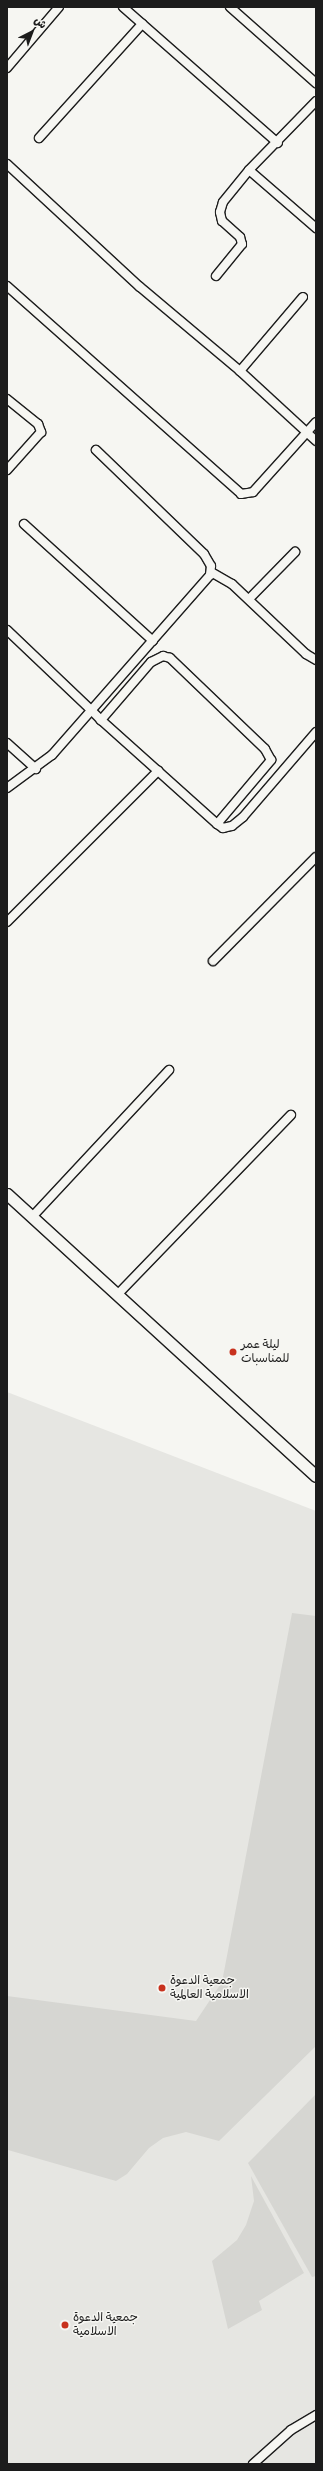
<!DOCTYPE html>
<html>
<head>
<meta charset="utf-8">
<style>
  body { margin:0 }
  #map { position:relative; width:323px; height:2471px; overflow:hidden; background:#f6f6f2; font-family:Pangolin,"Playpen Sans Arabic",sans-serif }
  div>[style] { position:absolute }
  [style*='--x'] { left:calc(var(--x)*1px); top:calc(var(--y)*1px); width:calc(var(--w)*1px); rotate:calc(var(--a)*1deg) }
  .built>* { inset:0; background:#e6e6e2 }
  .green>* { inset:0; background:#d6d6d2 }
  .roads { filter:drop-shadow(1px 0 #1c1c1c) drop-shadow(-1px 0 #1c1c1c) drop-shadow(0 1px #1c1c1c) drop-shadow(0 -1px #1c1c1c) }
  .street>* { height:8px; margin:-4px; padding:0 4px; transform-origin:4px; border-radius:4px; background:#f6f6f2 }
  .secondary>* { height:11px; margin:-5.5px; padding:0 5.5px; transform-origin:5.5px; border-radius:5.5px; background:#f6f6f2 }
  .dots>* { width:11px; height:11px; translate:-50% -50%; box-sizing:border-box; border:2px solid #f6f6f2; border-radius:50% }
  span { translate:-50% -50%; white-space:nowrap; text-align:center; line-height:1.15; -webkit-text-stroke:3px #f6f6f2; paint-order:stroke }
  .poi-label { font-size:12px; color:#1c1c1c }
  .left { translate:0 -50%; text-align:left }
  .frame { position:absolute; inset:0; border:8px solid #1c1c1c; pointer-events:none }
  .north { position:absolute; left:12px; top:12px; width:40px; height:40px; -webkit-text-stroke:3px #f6f6f2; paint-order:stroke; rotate:42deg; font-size:11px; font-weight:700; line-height:16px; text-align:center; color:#1c1c1c }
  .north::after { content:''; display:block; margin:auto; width:14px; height:18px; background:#1c1c1c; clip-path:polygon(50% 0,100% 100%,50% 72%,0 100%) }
</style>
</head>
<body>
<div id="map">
  <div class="built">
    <div style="clip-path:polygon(7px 1392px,316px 1511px,316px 2464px,7px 2464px)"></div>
  </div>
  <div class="green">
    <div style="clip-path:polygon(292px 1613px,316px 1616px,316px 2046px,219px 2141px,186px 2132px,163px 2138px,149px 2148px,127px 2174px,116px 2181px,8px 2150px,7px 1996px,196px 2021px,222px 1982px)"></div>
    <div style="clip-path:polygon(316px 2094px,316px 2276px,312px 2277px,248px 2163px)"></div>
    <div style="clip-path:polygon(251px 2176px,304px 2273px,259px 2301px,262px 2310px,228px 2329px,212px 2261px,237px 2240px,246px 2225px,254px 2201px)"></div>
  </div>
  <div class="roads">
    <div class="street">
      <div style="--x:123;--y:7;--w:206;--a:41.3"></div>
      <div style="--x:230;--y:7;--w:115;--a:41.5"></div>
      <div style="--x:7;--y:68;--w:80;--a:-49.6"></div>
      <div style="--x:39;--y:138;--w:154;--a:-47.9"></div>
      <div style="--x:7;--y:164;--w:181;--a:42.8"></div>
      <div style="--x:140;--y:287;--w:131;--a:40"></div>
      <div style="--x:240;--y:371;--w:103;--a:42.6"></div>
      <div style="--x:249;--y:170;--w:89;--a:40.9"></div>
      <div style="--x:216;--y:276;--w:41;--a:-50.9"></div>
      <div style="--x:242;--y:244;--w:7;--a:-106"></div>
      <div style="--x:240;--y:237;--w:24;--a:-138"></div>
      <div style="--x:222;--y:221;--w:9;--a:-103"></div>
      <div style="--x:220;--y:212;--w:10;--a:-73"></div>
      <div style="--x:223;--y:202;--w:41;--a:-50.9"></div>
      <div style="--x:249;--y:170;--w:96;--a:-45.8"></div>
      <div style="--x:7;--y:286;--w:313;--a:41.6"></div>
      <div style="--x:241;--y:494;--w:12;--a:-9"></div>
      <div style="--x:253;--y:492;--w:94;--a:-48"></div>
      <div style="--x:240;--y:371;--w:97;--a:-49.6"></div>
      <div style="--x:7;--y:399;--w:40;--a:39"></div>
      <div style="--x:38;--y:424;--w:9;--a:69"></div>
      <div style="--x:41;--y:432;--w:51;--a:131.8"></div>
      <div style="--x:24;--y:524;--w:174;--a:42.2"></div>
      <div style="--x:211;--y:572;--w:24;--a:30"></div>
      <div style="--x:232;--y:584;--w:102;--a:43.4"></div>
      <div style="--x:306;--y:654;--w:12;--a:31"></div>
      <div style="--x:249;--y:599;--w:66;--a:-45.6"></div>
      <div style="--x:7;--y:630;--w:117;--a:43.6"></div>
      <div style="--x:92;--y:711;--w:13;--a:45"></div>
      <div style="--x:101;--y:720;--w:76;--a:41.8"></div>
      <div style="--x:158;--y:771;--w:79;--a:41.9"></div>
      <div style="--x:217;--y:824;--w:84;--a:-49.8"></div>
      <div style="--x:271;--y:760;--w:13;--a:-119"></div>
      <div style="--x:265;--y:749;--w:132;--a:-136.2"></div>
      <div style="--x:170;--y:658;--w:7;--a:-164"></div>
      <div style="--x:163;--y:656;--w:13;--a:153"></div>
      <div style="--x:151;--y:662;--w:77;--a:130.8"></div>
      <div style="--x:7;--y:743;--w:39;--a:42"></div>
      <div style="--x:7;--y:788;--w:56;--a:-36.3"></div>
      <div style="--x:52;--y:755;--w:240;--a:-48.7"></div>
      <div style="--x:210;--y:575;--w:9;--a:-84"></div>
      <div style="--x:211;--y:566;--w:14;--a:-120"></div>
      <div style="--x:204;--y:554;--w:150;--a:-136.1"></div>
      <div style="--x:217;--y:824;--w:7;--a:34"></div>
      <div style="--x:223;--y:828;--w:9;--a:-13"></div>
      <div style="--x:232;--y:826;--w:14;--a:-39"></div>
      <div style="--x:243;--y:817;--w:112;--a:-49.3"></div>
      <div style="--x:7;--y:922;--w:214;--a:-45"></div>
      <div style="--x:213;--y:961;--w:146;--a:-45.3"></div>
      <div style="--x:32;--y:1217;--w:201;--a:-47"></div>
      <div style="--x:118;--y:1294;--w:249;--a:-46"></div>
      <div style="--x:253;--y:2464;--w:51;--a:-41.8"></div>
      <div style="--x:291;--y:2430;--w:29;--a:-31"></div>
    </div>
    <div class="secondary">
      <div style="--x:7;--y:1194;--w:418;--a:42.4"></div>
    </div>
  </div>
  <div class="dots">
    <div style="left:233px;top:1352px;background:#c8321e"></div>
    <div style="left:162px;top:1988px;background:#c8321e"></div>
    <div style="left:65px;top:2325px;background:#c8321e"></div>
  </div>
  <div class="poi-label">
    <span class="left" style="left:241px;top:1352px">ليلة عمر<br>للمناسبات</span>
    <span class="left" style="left:170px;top:1988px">جمعية الدعوة<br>الاسلامية العالمية</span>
    <span class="left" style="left:73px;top:2325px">جمعية الدعوة<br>الاسلامية</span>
  </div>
  <div class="frame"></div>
  <div class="north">ش</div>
</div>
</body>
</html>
